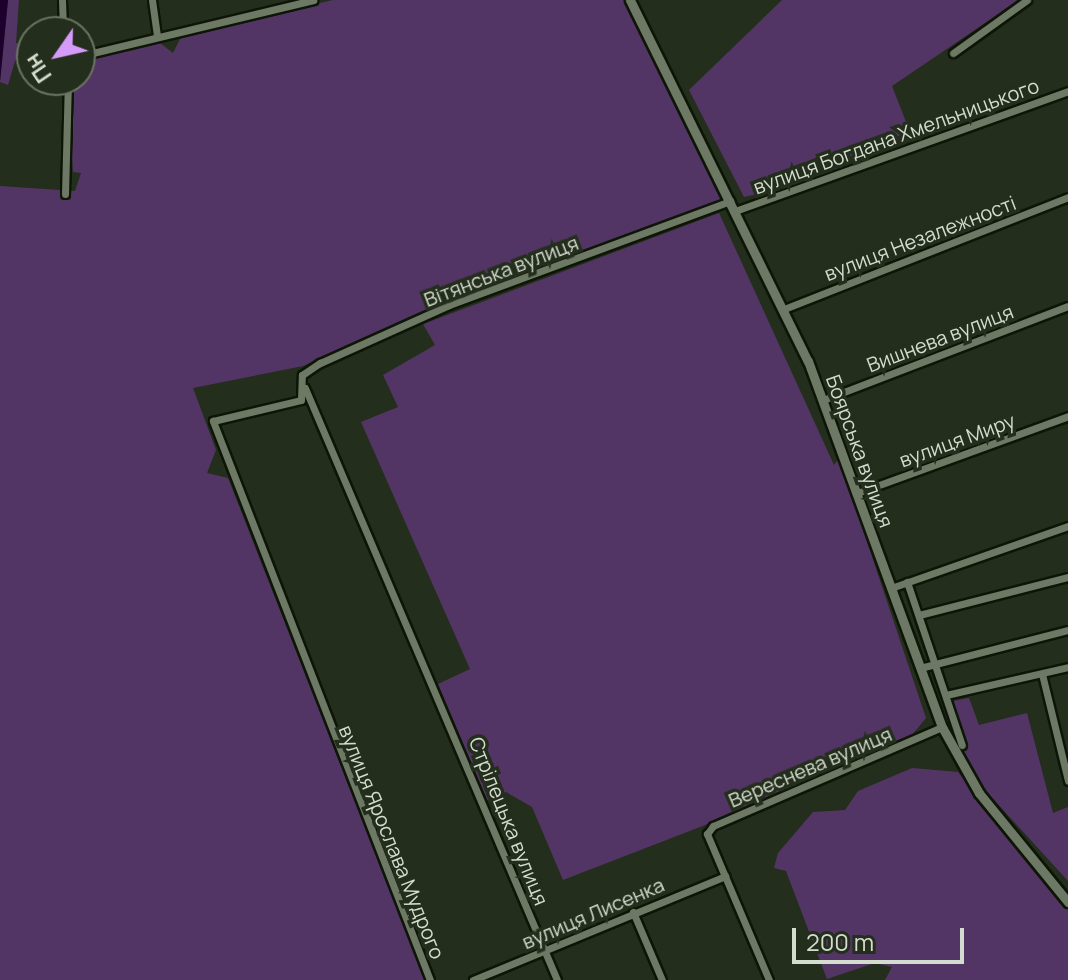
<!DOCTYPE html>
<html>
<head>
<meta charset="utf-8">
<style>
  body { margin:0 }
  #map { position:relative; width:1068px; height:980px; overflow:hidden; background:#242e1c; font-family:Manrope,sans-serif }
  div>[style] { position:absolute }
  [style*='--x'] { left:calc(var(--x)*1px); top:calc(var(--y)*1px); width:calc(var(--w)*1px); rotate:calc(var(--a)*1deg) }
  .green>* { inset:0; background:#533565 }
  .water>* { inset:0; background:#1e002e }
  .roads { filter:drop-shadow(2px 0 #0d1606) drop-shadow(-2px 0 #0d1606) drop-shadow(0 2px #0d1606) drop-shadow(0 -2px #0d1606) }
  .street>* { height:7px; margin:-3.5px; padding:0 3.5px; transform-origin:3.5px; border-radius:3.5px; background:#6d7964 }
  .secondary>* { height:9px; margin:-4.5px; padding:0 4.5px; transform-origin:4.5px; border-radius:4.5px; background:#6d7964 }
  span { translate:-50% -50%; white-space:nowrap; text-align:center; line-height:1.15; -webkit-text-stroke:7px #242e1c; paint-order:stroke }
  .street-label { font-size:20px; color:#d4dbcf }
  .north { position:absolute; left:16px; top:16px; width:80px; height:80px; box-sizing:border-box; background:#242e1c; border:2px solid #6a7364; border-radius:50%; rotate:236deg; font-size:22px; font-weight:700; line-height:32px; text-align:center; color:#d4dbcf }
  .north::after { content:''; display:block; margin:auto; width:28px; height:36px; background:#d69bfa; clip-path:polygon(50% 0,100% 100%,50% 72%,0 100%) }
  .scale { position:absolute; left:792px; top:928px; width:172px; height:36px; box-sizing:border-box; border:4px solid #d4dbcf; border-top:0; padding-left:10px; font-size:24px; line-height:28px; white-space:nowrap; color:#d4dbcf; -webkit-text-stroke:6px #242e1c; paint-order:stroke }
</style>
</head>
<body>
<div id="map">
  <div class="green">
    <div style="clip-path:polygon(8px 0,19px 0,16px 43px,32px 45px,15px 61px,8px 85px,0 82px)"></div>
    <div style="clip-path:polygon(333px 0,623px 0,721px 200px,713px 211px,405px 320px,303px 366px,193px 388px,216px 450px,207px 473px,228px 478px,425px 980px,0 980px,0 186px,75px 191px,81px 173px,73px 172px,69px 80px,80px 80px,80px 56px,156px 40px,173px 53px,182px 35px)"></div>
    <div style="clip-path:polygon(782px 0,1019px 0,892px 86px,912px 137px,904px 144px,860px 153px,852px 164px,801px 182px,793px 172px,788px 187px,744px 197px,689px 90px)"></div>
    <div style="clip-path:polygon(719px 213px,834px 465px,839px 458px,926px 718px,907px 741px,850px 769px,563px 880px,532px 807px,506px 792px,487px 800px,438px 684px,470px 669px,361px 422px,398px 407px,383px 375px,435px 345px,423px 324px)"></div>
    <div style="clip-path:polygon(969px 698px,979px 725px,1027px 713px,1053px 813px,1068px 807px,1068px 881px,984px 789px,948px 724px,942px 703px)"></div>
    <div style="clip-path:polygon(912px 768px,958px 772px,1068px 909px,1068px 980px,885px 980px,892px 967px,875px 963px,827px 979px,786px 871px,774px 868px,778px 853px,813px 812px,845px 810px,858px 791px)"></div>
  </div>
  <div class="water">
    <div style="clip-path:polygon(0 0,8px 0,0 81px)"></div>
  </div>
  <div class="roads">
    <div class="street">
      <div style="--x:62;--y:0;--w:32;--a:88"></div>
      <div style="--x:152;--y:0;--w:37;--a:82"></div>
      <div style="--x:953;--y:53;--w:91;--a:-35.6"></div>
      <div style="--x:80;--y:56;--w:240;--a:-13.5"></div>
      <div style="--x:65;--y:194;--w:114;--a:-88.5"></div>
      <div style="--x:735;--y:211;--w:354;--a:-19.8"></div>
      <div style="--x:784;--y:309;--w:305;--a:-21.5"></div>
      <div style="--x:305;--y:388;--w:643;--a:66.94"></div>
      <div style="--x:823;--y:400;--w:262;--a:-21"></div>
      <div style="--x:857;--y:493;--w:225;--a:-20"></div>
      <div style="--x:907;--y:582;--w:172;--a:71.4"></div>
      <div style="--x:891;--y:588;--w:188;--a:-19.3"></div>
      <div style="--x:919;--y:615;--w:154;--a:-14.3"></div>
      <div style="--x:920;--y:668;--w:153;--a:-14.4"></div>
      <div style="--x:1042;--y:674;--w:110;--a:76.3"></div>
      <div style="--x:946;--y:695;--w:125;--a:-12.9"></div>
      <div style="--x:633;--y:912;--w:74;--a:66.9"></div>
      <div style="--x:430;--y:980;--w:600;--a:-111.22"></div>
      <div style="--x:213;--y:421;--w:90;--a:-13.4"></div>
      <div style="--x:301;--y:400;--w:25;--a:-88"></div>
      <div style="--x:302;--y:375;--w:22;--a:-34"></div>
      <div style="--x:320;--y:363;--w:141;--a:-24.2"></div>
      <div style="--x:449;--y:305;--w:300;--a:-20.3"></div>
      <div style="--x:473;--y:980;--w:273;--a:-22.4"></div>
      <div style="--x:769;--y:980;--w:159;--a:-113"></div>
      <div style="--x:707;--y:834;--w:10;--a:-53"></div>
      <div style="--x:713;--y:826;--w:249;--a:-23.4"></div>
    </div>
    <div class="secondary">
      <div style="--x:630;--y:0;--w:402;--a:63.8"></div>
      <div style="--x:808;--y:361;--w:390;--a:69.9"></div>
      <div style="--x:942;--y:727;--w:76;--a:60.7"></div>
      <div style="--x:979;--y:793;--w:141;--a:50.8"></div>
    </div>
  </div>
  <div class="street-label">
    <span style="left:896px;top:136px;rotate:-20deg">вулиця Богдана Хмельницького</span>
    <span style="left:920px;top:238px;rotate:-21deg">вулиця Незалежності</span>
    <span style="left:501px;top:271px;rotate:-21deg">Вітянська вулиця</span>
    <span style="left:940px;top:338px;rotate:-21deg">Вишнева вулиця</span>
    <span style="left:957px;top:440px;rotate:-20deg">вулиця Миру</span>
    <span style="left:860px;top:451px;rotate:70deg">Боярська вулиця</span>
    <span style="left:810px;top:767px;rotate:-23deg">Вереснева вулиця</span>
    <span style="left:509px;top:821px;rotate:68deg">Стрілецька вулиця</span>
    <span style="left:392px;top:842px;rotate:68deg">вулиця Ярослава Мудрого</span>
    <span style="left:593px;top:913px;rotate:-23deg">вулиця Лисенка</span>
  </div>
  <div class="north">Пн</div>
  <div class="scale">200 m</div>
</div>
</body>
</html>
